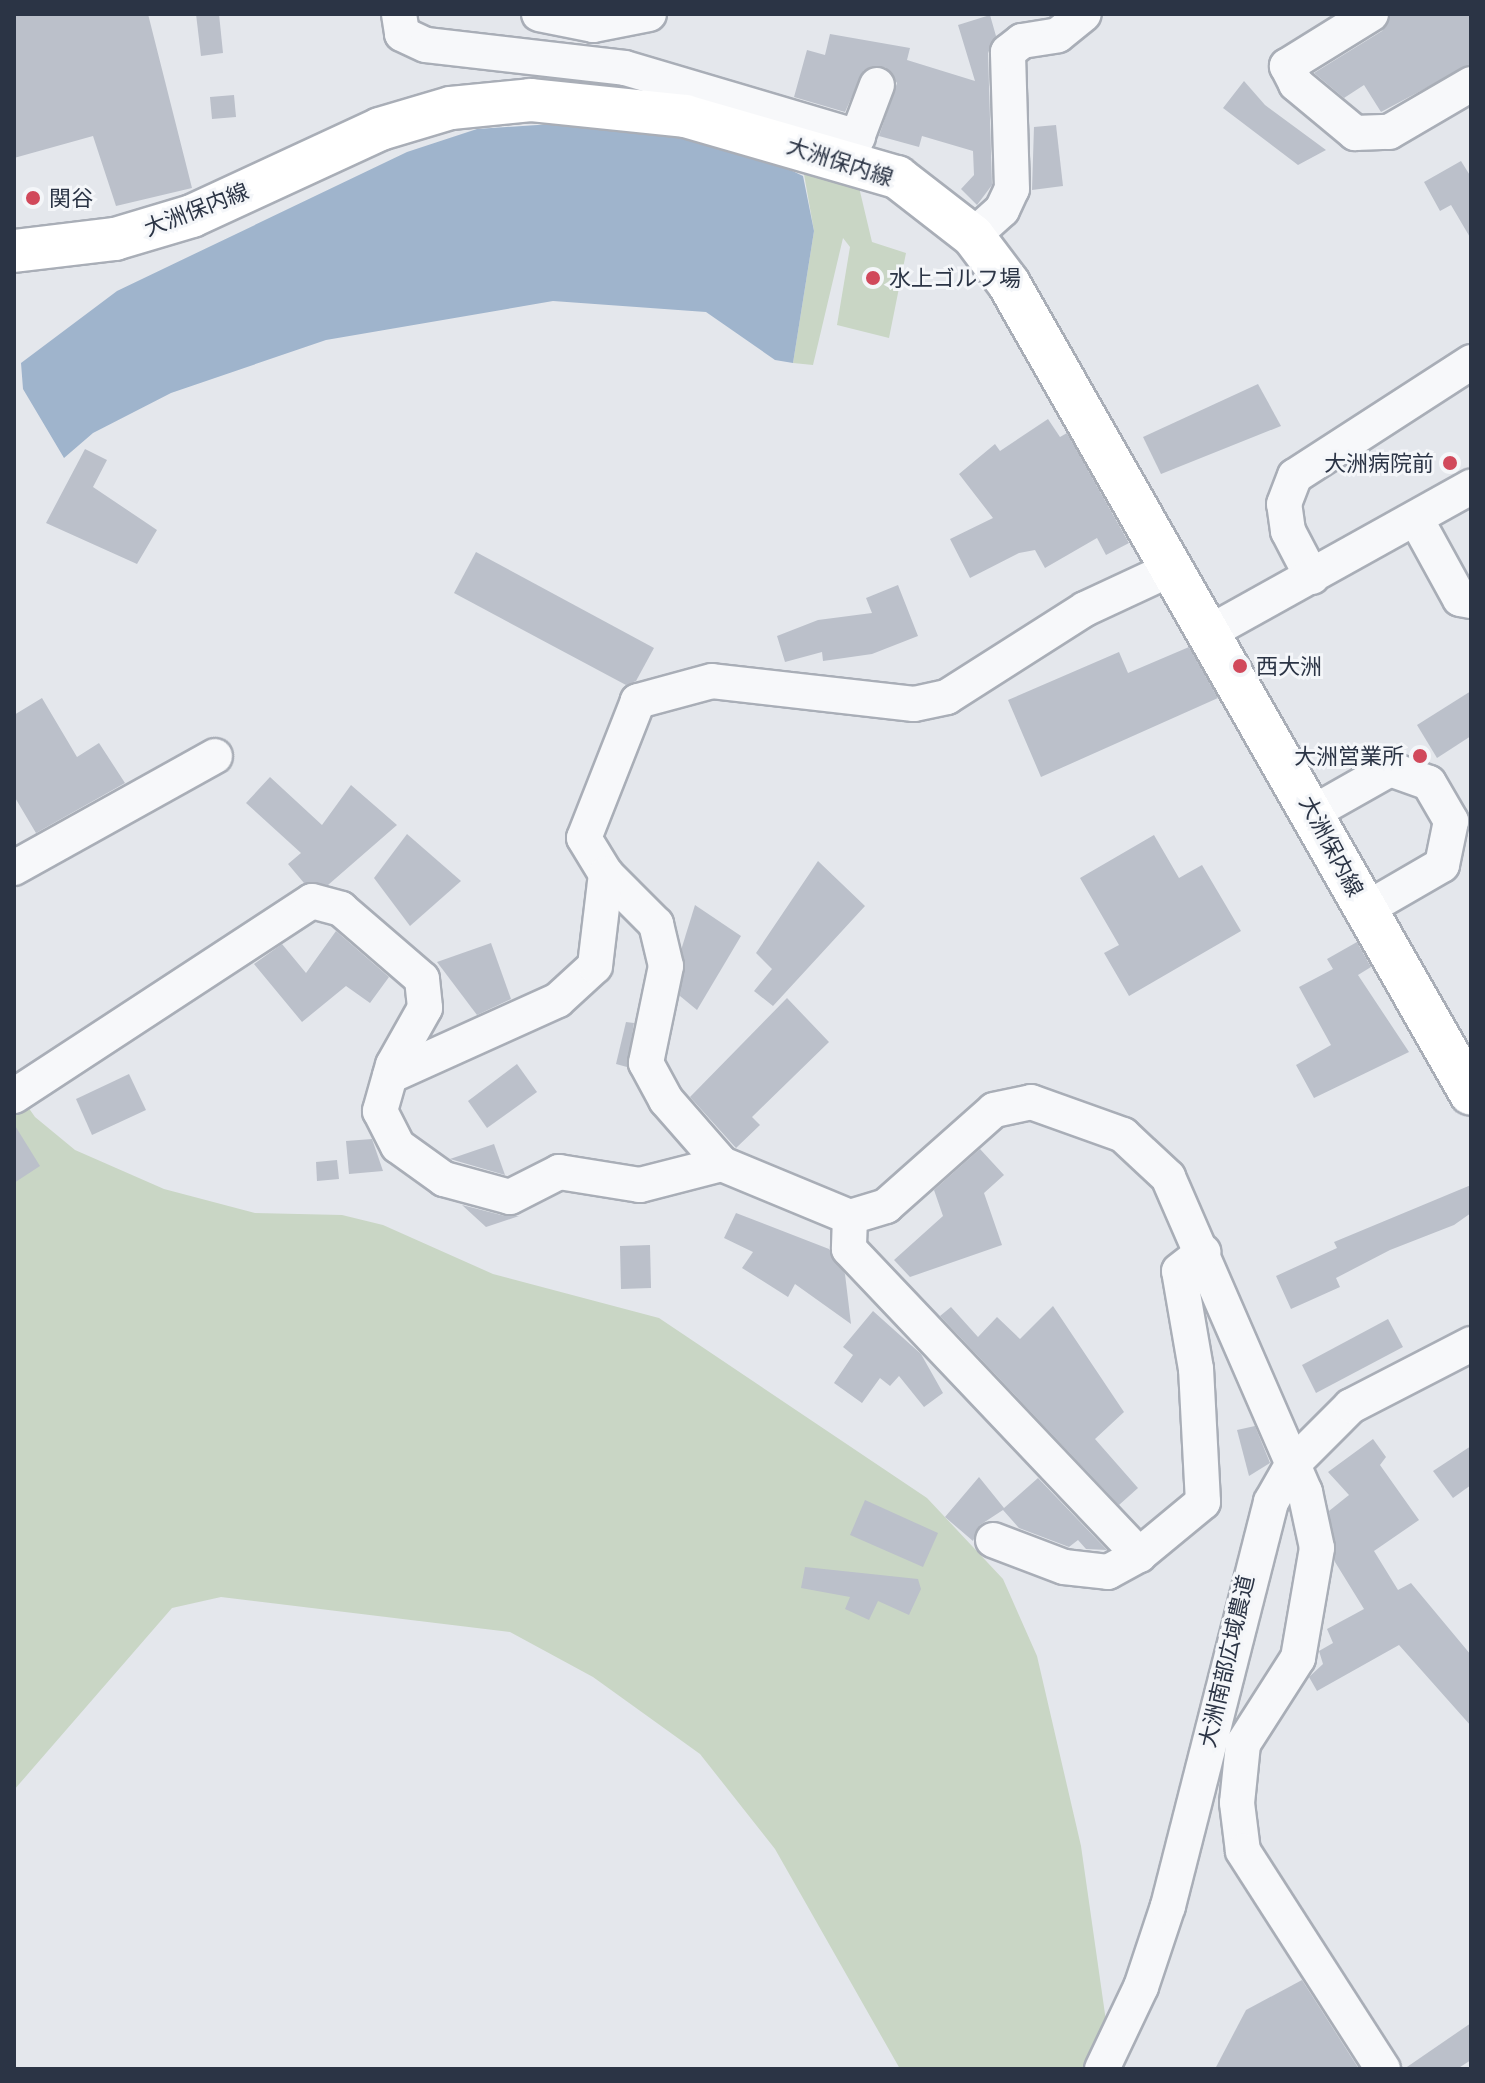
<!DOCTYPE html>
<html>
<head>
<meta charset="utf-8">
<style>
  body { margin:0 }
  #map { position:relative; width:1485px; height:2083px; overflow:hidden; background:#e4e7ec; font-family:Commissioner,"Noto Sans JP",sans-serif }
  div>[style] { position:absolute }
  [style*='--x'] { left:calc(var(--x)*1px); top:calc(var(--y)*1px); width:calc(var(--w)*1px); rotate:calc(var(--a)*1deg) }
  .green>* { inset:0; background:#c9d6c5 }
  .water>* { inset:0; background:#9fb4cc }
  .building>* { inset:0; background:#bbc0ca }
  .roads { filter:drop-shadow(2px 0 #a9aeb7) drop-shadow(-2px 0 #a9aeb7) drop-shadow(0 2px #a9aeb7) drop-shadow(0 -2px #a9aeb7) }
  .minor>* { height:34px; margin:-17px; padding:0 17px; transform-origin:17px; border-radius:17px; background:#f7f8fa }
  .major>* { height:42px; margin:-21px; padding:0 21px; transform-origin:21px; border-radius:21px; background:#fff }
  .dots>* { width:22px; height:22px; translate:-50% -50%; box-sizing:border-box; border:4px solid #f4f6f9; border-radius:50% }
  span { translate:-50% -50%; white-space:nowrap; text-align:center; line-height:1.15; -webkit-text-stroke:6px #f4f6f9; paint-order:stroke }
  .street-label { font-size:22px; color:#2b3445 }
  .poi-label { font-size:22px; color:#2b3445 }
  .left { translate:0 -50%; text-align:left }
  .right { translate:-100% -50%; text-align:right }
  .frame { position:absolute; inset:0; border:16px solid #2b3445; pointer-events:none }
</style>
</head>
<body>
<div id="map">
  <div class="green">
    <div style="clip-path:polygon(801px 157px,858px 183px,872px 242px,906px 253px,889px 338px,837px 325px,850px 247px,843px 238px,813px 365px,793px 363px,814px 231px)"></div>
    <div style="clip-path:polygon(14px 1087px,35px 1117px,75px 1150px,164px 1189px,255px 1213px,342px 1215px,383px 1225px,493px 1274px,659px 1318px,927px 1498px,1003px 1579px,1037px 1656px,1081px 1846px,1107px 2028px,1124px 2069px,900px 2069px,775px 1849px,700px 1754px,593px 1677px,510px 1632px,221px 1597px,172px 1608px,14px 1790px)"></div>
  </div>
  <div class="water">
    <div style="clip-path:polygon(567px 123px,649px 129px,746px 149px,803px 176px,814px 231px,793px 363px,775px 360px,706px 312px,553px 301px,326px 340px,171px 393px,93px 433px,64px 458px,23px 389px,21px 363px,117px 291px,407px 152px,477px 129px)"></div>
  </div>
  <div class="building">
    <div style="clip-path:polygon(14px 14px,148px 14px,192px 188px,116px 206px,93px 136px,14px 158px)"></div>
    <div style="clip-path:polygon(196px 14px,219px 14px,223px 53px,201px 56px)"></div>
    <div style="clip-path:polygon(1391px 14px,1471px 14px,1471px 64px,1381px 112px,1364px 85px,1344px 98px,1314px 73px,1382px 31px)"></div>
    <div style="clip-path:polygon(990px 15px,996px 36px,988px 53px,992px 185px,977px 205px,961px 189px,974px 175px,973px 151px,922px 136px,919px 147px,879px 136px,897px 83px,885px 67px,864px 70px,845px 112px,794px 97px,807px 50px,825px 55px,830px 34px,910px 48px,907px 60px,975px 81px,958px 25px)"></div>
    <div style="clip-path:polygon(1244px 81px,1265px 105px,1326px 150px,1298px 165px,1223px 108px)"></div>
    <div style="clip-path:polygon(234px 95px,236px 117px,212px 119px,210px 97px)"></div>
    <div style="clip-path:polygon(1056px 125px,1063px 186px,1032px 190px,1034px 127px)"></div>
    <div style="clip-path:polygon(1461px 161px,1471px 177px,1471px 239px,1451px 205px,1440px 211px,1424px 182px)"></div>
    <div style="clip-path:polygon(1258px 384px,1281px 426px,1161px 474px,1143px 437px)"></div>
    <div style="clip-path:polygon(1048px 419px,1060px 437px,1067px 433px,1129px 543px,1106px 555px,1097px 538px,1045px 568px,1035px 550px,1019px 553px,970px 578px,950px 539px,993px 518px,959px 474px,995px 444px,1000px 451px)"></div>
    <div style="clip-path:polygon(85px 449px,107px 460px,93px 487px,157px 530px,137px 564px,46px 523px)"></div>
    <div style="clip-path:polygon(476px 552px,654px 648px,636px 681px,626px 685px,454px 593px)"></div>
    <div style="clip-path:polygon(898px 585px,918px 636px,872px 654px,823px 661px,822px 652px,785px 662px,777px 636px,818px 620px,872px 613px,866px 598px)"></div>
    <div style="clip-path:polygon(1189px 647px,1218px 698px,1041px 777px,1008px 700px,1119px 652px,1128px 673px)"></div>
    <div style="clip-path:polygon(1471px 691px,1471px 736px,1437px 758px,1417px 725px)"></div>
    <div style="clip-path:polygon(42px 698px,77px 757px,99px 743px,125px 783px,36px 833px,14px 796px,14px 715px)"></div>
    <div style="clip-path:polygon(270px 777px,322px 825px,351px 785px,397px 825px,328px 885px,304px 883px,288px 864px,301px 853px,246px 803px)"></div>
    <div style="clip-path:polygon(407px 834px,461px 881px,410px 926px,374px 878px)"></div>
    <div style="clip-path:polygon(1154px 835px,1179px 878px,1202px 865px,1241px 931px,1129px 996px,1104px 953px,1119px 945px,1080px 878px)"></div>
    <div style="clip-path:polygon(818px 861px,865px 906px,773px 1006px,754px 991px,772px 969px,756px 953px)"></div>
    <div style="clip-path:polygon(695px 905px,741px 936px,697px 1010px,680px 996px,682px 947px)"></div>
    <div style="clip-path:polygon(336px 931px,389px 977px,370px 1003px,346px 986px,302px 1022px,254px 964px,282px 944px,306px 973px)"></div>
    <div style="clip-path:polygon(1357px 942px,1371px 967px,1358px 975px,1409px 1052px,1314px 1098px,1296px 1065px,1331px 1045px,1299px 987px,1333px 969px,1327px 959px)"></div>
    <div style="clip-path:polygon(491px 943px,511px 999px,477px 1015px,437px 962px)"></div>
    <div style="clip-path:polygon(787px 998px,829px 1042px,752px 1117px,760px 1125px,736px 1148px,690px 1097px)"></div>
    <div style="clip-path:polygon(626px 1022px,634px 1023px,627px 1067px,616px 1064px)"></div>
    <div style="clip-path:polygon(517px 1064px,537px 1092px,487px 1128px,468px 1101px)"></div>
    <div style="clip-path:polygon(129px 1074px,146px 1110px,92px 1135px,76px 1099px)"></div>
    <div style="clip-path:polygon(14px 1124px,40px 1166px,14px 1183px)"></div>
    <div style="clip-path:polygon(372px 1139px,383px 1171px,349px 1174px,346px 1141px)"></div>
    <div style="clip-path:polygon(494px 1144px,505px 1175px,450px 1159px)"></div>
    <div style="clip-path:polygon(980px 1149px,1004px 1175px,984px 1193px,1002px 1245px,910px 1277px,894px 1260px,943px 1216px,934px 1190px)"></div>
    <div style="clip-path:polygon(337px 1160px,339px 1179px,317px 1181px,316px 1162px)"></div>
    <div style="clip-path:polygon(1471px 1185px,1471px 1213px,1454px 1225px,1390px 1250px,1336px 1278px,1340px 1287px,1291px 1309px,1276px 1276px,1337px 1248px,1334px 1242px)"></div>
    <div style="clip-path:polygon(462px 1205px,505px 1216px,519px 1216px,486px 1227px)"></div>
    <div style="clip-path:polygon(736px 1213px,829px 1249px,845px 1274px,851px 1324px,795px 1284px,788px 1297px,742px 1268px,753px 1252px,724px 1238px)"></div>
    <div style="clip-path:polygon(650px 1245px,651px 1288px,621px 1289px,620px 1246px)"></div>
    <div style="clip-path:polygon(1053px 1306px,1124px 1412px,1095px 1439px,1138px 1488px,1119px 1505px,940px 1316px,951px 1307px,978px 1337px,997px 1317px,1020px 1339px)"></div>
    <div style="clip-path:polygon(873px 1311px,921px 1354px,943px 1393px,924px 1407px,899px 1376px,890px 1386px,880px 1378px,862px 1403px,834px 1383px,853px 1355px,843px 1347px)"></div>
    <div style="clip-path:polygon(1388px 1319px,1403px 1347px,1316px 1393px,1302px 1365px)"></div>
    <div style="clip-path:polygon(1255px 1426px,1270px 1463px,1249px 1476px,1237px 1430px)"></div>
    <div style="clip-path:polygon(1373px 1439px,1386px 1457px,1380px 1465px,1419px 1520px,1374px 1551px,1398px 1590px,1411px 1583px,1471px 1655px,1471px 1726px,1399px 1645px,1317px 1691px,1309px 1677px,1323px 1664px,1319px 1651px,1333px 1643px,1327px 1629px,1364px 1609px,1335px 1562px,1329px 1511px,1349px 1495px,1328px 1472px)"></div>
    <div style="clip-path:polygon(1471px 1446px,1471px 1485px,1453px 1498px,1433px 1471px)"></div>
    <div style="clip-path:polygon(979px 1477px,1004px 1508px,1038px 1478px,1107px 1550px,1086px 1549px,1078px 1540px,1069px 1547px,1019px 1528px,1003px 1510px,980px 1525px,973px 1541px,945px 1517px)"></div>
    <div style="clip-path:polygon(865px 1500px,938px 1533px,923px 1567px,850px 1535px)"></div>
    <div style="clip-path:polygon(805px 1567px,918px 1579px,921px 1589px,909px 1615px,878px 1601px,869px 1620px,845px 1609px,850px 1597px,801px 1588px)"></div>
    <div style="clip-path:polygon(1302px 1980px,1359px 2069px,1215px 2069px,1246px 2010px)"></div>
    <div style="clip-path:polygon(1471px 2023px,1471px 2060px,1457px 2069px,1404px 2069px)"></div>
  </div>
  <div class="roads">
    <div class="minor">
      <div style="--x:399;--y:14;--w:20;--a:81"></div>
      <div style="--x:402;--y:34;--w:26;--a:25"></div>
      <div style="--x:426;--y:45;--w:200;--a:6.6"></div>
      <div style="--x:625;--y:68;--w:243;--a:16.5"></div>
      <div style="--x:539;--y:14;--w:55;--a:11.5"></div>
      <div style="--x:593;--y:25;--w:57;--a:-11.1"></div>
      <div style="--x:1371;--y:14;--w:99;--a:148.2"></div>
      <div style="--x:1287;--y:66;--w:20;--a:63"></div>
      <div style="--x:1296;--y:84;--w:77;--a:39.7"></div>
      <div style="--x:1355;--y:133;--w:34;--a:-2"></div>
      <div style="--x:1389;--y:132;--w:95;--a:-30.3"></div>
      <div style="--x:849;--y:159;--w:79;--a:-69.3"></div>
      <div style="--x:973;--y:236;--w:39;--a:-42"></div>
      <div style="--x:1002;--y:210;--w:23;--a:-65"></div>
      <div style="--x:1012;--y:189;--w:137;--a:-91.7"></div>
      <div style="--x:1008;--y:52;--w:18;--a:-38"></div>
      <div style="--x:1022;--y:41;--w:36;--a:-9"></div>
      <div style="--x:1058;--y:35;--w:33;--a:-39"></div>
      <div style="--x:1416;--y:519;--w:91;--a:61.2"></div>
      <div style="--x:1460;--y:599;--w:11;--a:10"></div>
      <div style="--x:1173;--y:568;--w:97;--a:155"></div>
      <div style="--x:1085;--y:609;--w:164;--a:147.5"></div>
      <div style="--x:947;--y:697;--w:34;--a:168"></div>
      <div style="--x:914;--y:704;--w:203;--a:-173.5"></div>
      <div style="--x:712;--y:681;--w:77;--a:164.9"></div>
      <div style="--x:638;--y:701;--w:147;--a:111.5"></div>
      <div style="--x:584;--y:838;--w:42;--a:58.6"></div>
      <div style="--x:606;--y:874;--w:71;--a:45"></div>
      <div style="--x:656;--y:924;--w:43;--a:76.6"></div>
      <div style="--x:666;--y:966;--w:99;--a:101.7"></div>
      <div style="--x:646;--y:1063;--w:42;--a:61.6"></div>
      <div style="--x:666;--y:1100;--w:85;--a:48.8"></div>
      <div style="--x:722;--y:1164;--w:139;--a:22.5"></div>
      <div style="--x:850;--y:1217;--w:38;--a:-17"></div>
      <div style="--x:886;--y:1206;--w:144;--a:-41.6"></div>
      <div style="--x:994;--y:1110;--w:38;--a:-12"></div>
      <div style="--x:1031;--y:1102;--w:98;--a:19.7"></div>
      <div style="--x:1123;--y:1135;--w:62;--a:43"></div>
      <div style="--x:1168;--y:1177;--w:344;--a:66.5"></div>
      <div style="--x:1305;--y:1492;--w:57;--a:77.9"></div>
      <div style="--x:1317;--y:1548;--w:112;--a:99.8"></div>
      <div style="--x:1298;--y:1658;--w:102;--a:122.6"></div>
      <div style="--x:1243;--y:1744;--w:59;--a:95.8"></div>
      <div style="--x:1237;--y:1803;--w:48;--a:82.9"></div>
      <div style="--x:1243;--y:1851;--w:259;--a:57.3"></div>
      <div style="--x:1312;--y:577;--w:52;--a:-117.6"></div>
      <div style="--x:1288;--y:531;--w:27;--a:-98"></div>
      <div style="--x:1284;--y:504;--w:30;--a:-69"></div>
      <div style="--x:1295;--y:476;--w:210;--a:-32.9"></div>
      <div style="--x:1210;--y:632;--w:299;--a:-29.1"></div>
      <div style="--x:1314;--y:812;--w:87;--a:-29.5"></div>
      <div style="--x:1390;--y:769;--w:41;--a:19.7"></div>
      <div style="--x:1429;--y:783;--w:44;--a:59.9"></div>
      <div style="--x:1451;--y:821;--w:45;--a:101.6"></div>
      <div style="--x:1442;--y:865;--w:88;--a:149.9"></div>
      <div style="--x:14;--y:868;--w:230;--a:-29.1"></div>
      <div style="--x:390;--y:1076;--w:184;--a:-24.3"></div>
      <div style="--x:558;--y:1000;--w:50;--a:-42.6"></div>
      <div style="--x:595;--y:966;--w:93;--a:-83.2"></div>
      <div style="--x:14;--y:1096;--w:356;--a:-33.2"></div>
      <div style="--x:312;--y:901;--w:30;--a:15"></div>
      <div style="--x:341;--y:909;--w:107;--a:40.8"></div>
      <div style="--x:422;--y:979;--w:29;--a:84"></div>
      <div style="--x:425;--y:1008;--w:65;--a:119.3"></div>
      <div style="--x:393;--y:1065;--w:48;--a:105.8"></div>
      <div style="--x:380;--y:1111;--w:39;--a:63"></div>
      <div style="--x:398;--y:1146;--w:57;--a:35.7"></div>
      <div style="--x:444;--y:1179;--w:68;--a:15.3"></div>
      <div style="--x:510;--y:1197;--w:55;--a:-27"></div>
      <div style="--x:559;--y:1172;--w:82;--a:9.1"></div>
      <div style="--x:640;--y:1185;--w:85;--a:-14.4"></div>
      <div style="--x:850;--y:1217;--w:32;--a:92"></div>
      <div style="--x:849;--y:1249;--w:422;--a:46.5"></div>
      <div style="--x:1139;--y:1555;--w:83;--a:-39.6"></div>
      <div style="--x:1203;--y:1502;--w:133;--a:-93"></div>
      <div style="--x:1196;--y:1369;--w:99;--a:-99.8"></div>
      <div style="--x:1179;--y:1271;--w:31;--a:-38"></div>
      <div style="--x:993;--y:1540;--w:76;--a:20.8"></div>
      <div style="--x:1064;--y:1567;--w:44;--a:6.5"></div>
      <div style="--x:1108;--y:1572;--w:35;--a:-29"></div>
      <div style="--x:1102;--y:2069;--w:91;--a:-64.6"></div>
      <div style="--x:1141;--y:1987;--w:85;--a:-71.6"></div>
      <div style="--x:1168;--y:1906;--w:417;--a:-75.7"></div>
      <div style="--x:1271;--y:1502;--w:43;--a:-60.4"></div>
      <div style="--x:1292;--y:1465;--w:83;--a:-45"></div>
      <div style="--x:1351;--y:1406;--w:135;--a:-27.3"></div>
    </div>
    <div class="major">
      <div style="--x:14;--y:251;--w:102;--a:-6.8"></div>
      <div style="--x:115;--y:239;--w:80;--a:-16.6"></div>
      <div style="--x:192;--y:216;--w:207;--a:-24.8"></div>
      <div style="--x:380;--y:129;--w:74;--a:-16.5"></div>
      <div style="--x:451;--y:108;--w:80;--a:-5.7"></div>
      <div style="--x:531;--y:100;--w:155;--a:5.9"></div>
      <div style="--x:685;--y:116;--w:221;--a:16.1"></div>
      <div style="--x:897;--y:177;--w:96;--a:37.8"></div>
      <div style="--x:973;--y:236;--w:60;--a:53.1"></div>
      <div style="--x:1009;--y:284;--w:932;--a:60.3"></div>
    </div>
  </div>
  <div class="dots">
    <div style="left:33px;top:198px;background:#d1495b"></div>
    <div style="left:873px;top:278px;background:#d1495b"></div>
    <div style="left:1450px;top:463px;background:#d1495b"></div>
    <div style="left:1240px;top:666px;background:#d1495b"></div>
    <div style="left:1420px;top:756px;background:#d1495b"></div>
  </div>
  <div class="street-label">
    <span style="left:840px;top:161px;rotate:18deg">大洲保内線</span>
    <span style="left:196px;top:209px;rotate:-21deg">大洲保内線</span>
    <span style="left:1332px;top:846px;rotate:62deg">大洲保内線</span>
    <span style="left:1226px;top:1661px;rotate:-77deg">大洲南部広域農道</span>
  </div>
  <div class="poi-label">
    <span class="left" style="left:49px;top:198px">関谷</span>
    <span class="left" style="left:889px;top:278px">水上ゴルフ場</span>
    <span class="right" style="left:1434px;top:463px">大洲病院前</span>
    <span class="left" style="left:1256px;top:666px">西大洲</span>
    <span class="right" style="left:1404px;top:756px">大洲営業所</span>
  </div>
  <div class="frame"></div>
</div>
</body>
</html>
